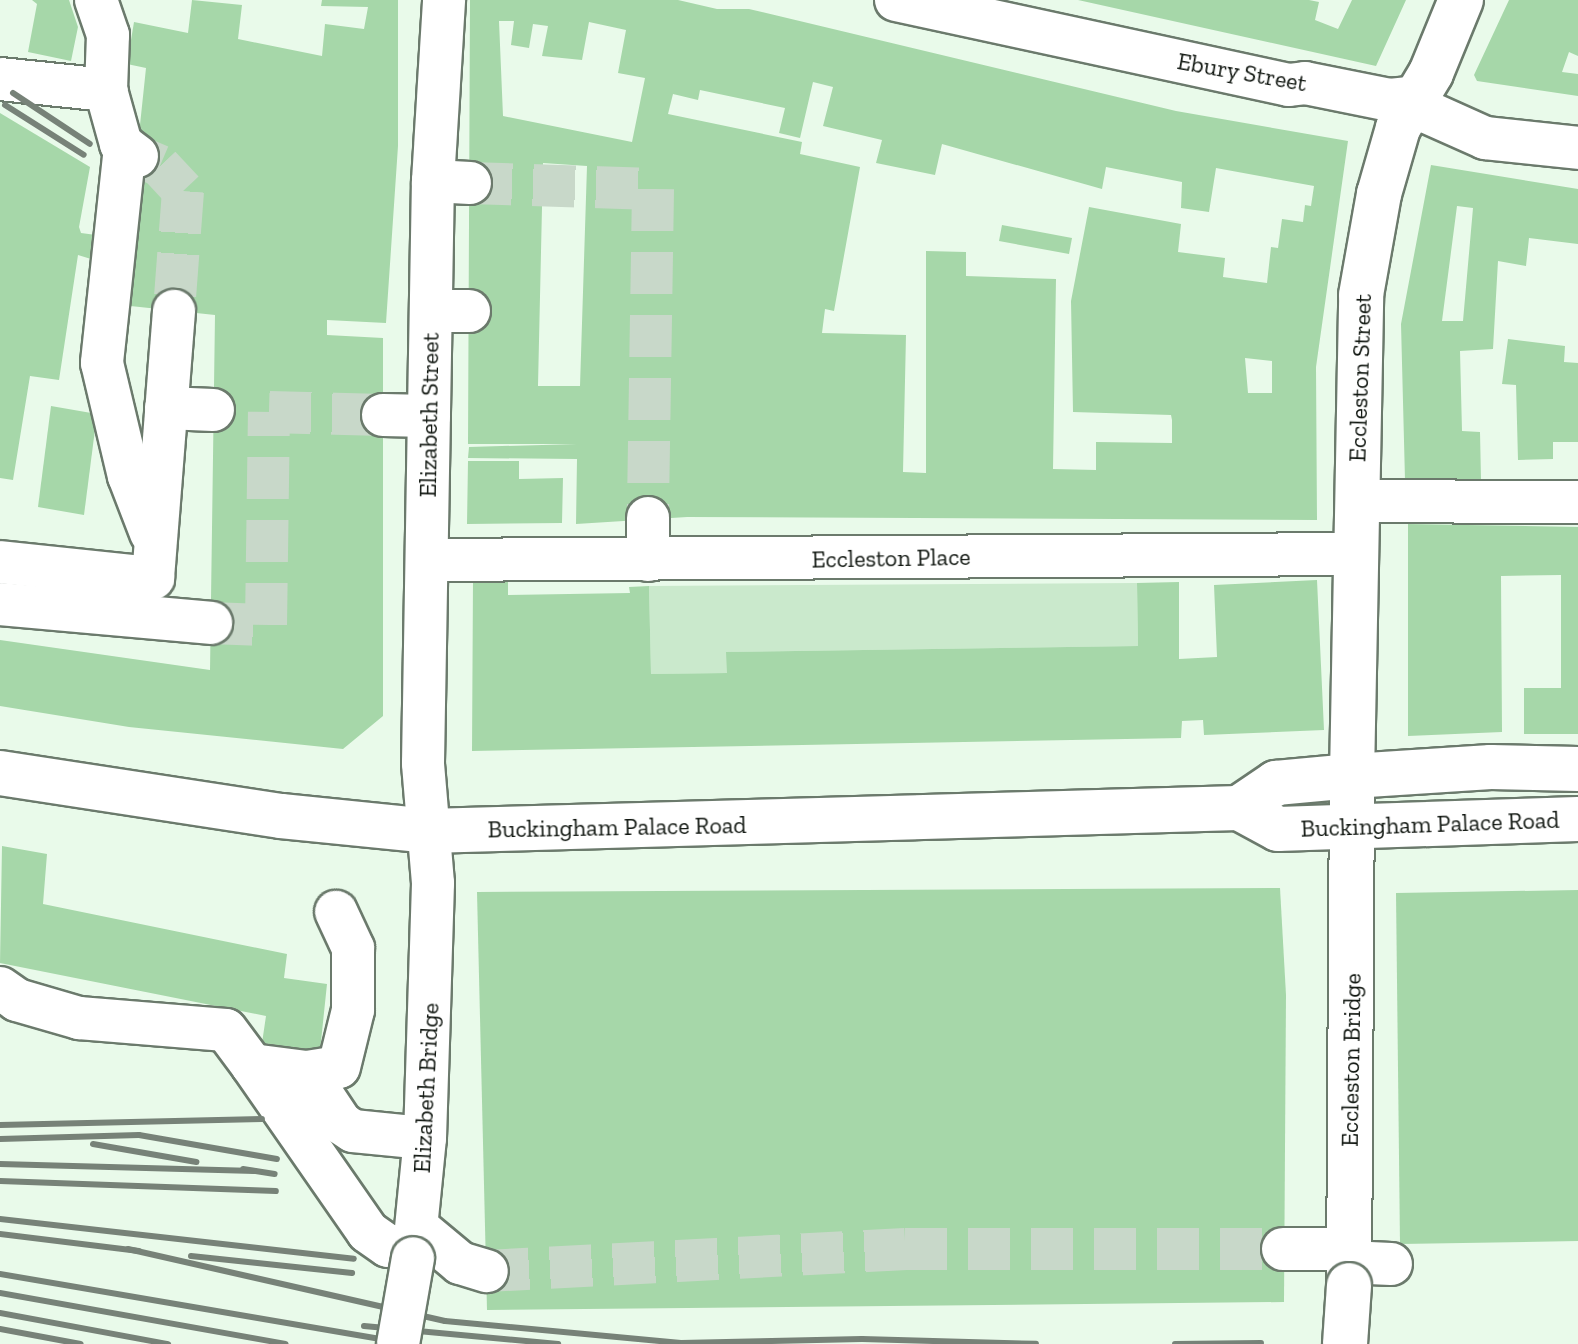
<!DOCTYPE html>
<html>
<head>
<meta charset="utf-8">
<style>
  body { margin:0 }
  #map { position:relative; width:1578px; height:1344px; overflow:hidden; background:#e9faea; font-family:"Zilla Slab",serif }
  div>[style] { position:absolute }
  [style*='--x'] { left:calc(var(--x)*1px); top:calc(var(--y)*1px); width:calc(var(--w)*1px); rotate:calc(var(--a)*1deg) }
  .green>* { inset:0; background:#cae9cc }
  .building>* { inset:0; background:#a6d7a9 }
  .minor-tunnel>* { height:42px; margin-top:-21px; transform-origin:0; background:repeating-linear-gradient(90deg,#c8d8c9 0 42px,transparent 0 63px) }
  .roads { filter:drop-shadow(2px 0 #6b7a6c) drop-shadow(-2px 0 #6b7a6c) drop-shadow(0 2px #6b7a6c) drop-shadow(0 -2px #6b7a6c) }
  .minor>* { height:42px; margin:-21px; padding:0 21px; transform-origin:21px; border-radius:21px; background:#fff }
  .major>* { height:44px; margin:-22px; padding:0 22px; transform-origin:22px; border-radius:22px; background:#fff }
  .highway>* { height:44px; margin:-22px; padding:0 22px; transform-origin:22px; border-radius:22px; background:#fff }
  .rail>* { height:6px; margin:-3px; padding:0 3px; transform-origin:3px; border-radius:3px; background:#778278 }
  .bridges { filter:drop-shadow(2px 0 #6b7a6c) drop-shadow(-2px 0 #6b7a6c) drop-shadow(0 2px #6b7a6c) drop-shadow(0 -2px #6b7a6c) }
  .minor-bridge>* { height:42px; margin:-21px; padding:0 21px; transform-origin:21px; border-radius:21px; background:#fff }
  .highway-bridge>* { height:44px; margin:-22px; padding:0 22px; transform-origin:22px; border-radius:22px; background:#fff }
  span { translate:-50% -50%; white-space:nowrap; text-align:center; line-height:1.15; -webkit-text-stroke:7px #fff; paint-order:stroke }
  .street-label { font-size:24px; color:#101610 }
</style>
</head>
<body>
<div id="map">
  <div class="green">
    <div style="clip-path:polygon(1137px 583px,1138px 646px,727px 652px,727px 673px,651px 674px,649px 586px)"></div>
  </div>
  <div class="building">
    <div style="clip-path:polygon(32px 0,69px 0,78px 27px,71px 61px,28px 52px,37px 4px)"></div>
    <div style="clip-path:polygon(192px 0,242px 5px,238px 39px,322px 56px,325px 24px,364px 29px,368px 7px,321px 6px,322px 0,398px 0,398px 146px,386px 323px,327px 320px,327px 335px,383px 338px,383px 716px,343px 749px,129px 727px,0 706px,0 640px,210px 670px,215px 315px,121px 305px,146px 68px,127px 64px,134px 22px,188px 33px)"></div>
    <div style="clip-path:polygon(evenodd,470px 0,678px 0,717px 9px,749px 9px,1176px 111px,1348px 141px,1316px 367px,1317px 520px,687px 517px,576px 524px,577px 459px,468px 458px,469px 447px,577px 444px,468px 444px,470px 0,499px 21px,514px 21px,511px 45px,529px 48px,533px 24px,548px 26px,542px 56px,582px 60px,589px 22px,626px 30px,618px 73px,645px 78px,632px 142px,503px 116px,499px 21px,470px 0,813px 82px,833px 87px,823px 126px,882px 140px,876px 163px,935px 175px,942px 144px,1102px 189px,1106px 167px,1182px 182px,1181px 208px,1209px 212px,1216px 168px,1314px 186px,1311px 206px,1305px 205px,1303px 222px,1282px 219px,1278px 248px,1271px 247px,1267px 283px,1223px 277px,1225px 258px,1178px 252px,1181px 224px,1089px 207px,1071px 301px,1073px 412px,1171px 415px,1172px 420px,1172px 443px,1096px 442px,1096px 470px,1053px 469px,1056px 279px,966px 276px,966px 252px,926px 251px,926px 473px,903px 472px,906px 335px,822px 333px,825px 309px,834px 311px,860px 167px,800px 154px,802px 142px,668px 114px,673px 94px,698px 100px,700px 90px,785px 108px,779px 133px,800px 138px,813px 82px,470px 0,543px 163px,587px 166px,580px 386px,538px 386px,543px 163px,470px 0,1245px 358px,1272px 361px,1272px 393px,1248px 393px,1245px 358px)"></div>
    <div style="clip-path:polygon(1078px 0,1309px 0,1319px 2px,1315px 20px,1338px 29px,1352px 0,1406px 0,1376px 66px)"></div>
    <div style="clip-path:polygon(1509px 0,1578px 0,1578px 56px,1569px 52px,1562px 72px,1578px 74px,1578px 96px,1477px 81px,1474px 75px)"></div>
    <div style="clip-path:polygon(0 113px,90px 167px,79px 227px,81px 233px,96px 235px,91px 259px,78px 255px,59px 380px,30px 376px,13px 480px,0 478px)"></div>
    <div style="clip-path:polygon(evenodd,1431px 165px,1578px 189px,1578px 244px,1529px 238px,1526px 266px,1498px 261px,1493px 349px,1460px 351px,1462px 431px,1480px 432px,1481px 480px,1405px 480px,1401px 324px,1431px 165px,1457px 206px,1473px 208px,1463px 321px,1442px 321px,1457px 206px)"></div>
    <div style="clip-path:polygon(1002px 225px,1072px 238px,1069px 254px,999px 241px)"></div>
    <div style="clip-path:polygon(1508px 339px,1565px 346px,1564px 362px,1578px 363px,1578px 442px,1553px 442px,1553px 459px,1518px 460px,1516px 385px,1502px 384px)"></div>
    <div style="clip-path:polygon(51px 406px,97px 414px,84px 515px,38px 507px)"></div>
    <div style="clip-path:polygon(468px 461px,519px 461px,519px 479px,563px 478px,562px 523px,467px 524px)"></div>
    <div style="clip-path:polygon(1408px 524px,1578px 527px,1578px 734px,1524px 734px,1524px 688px,1561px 688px,1561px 575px,1501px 576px,1502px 732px,1408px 736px)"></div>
    <div style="clip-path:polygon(473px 579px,508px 580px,508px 595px,630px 593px,629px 587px,649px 586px,651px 674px,727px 673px,726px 652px,1138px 646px,1137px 583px,1179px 582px,1179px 659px,1217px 657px,1214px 585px,1317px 580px,1324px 730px,1204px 735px,1203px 720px,1182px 721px,1181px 738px,472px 751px)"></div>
    <div style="clip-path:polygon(2px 846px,47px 854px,43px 904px,287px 954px,284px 978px,327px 984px,320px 1051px,262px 1043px,266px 1016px,0 963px)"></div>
    <div style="clip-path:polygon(1280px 888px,1286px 995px,1284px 1302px,487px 1310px,477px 892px)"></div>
    <div style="clip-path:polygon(1578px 890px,1578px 1241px,1400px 1244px,1396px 893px)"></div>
  </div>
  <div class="minor-tunnel">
    <div style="--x:137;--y:156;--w:25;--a:23"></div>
    <div style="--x:160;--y:166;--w:34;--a:47"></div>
    <div style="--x:183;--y:191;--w:120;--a:94.3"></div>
    <div style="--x:470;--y:183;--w:183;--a:1.9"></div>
    <div style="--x:653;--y:189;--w:329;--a:90.9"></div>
    <div style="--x:211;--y:623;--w:55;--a:2.1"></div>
    <div style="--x:266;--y:625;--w:213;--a:-89.2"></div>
    <div style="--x:269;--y:412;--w:114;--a:1.5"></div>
    <div style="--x:487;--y:1271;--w:419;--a:-3"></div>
    <div style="--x:905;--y:1249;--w:378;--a:0"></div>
  </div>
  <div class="roads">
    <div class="minor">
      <div style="--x:96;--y:0;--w:37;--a:71"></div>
      <div style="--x:108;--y:35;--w:55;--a:92.1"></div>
      <div style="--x:106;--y:90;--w:56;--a:74.5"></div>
      <div style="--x:121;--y:144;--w:20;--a:37"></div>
      <div style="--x:896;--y:0;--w:402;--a:12.2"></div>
      <div style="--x:1289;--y:85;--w:16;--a:-7"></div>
      <div style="--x:1305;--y:83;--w:87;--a:11.3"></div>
      <div style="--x:1390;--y:100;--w:27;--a:-6"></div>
      <div style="--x:1417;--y:97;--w:18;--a:56"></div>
      <div style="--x:1427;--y:112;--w:64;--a:24.1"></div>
      <div style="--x:1485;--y:138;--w:94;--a:6.1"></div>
      <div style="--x:0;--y:79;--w:107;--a:5.9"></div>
      <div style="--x:125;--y:147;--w:217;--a:96.1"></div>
      <div style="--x:102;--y:363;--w:116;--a:76.6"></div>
      <div style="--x:129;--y:476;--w:61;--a:68.9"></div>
      <div style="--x:433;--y:181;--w:37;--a:3"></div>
      <div style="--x:431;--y:311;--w:38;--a:0"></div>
      <div style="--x:166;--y:408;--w:47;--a:2.4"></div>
      <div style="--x:383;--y:415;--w:46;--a:1.2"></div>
      <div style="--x:1357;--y:501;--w:221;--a:0.3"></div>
      <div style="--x:427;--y:560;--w:927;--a:-0.37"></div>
      <div style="--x:648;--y:560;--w:42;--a:-90"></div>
      <div style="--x:0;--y:562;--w:154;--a:6"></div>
      <div style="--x:153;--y:578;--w:268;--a:-85.5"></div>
      <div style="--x:0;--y:604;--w:212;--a:5.1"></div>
      <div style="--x:0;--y:988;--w:21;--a:35"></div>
      <div style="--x:17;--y:1000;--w:65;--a:16.2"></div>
      <div style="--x:79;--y:1018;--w:147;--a:4.7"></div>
      <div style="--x:226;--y:1030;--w:44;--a:53.4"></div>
      <div style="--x:252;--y:1065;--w:55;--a:7.3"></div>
      <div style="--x:307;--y:1072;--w:32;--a:-9"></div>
      <div style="--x:339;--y:1067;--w:59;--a:-76.2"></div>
      <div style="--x:353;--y:1010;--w:62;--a:-90"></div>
      <div style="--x:353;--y:948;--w:40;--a:-115"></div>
      <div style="--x:252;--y:1065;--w:203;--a:55.2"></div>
      <div style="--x:368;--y:1232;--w:24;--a:35"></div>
      <div style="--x:388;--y:1246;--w:26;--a:2"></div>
      <div style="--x:307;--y:1072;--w:61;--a:56.3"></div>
      <div style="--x:341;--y:1123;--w:14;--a:34"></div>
      <div style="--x:353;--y:1131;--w:72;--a:5.6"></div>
      <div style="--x:417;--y:1227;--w:56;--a:39.9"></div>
      <div style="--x:460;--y:1263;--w:28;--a:17"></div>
      <div style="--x:1283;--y:1249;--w:65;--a:0"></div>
      <div style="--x:413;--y:1258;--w:121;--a:-84.3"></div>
      <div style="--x:425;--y:1138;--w:255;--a:-88.2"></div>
      <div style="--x:433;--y:883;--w:120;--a:-94.8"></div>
      <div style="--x:423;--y:763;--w:582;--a:-89.02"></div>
      <div style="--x:433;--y:181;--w:181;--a:-86.5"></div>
      <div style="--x:1348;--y:1262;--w:43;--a:2.7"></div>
    </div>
    <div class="major">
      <div style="--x:0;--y:773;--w:284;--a:8.7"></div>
      <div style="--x:281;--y:816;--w:148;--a:5.8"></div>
      <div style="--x:428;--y:831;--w:811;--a:-1.62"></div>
      <div style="--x:1239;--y:808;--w:44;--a:28.3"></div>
      <div style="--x:1278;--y:829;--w:300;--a:-1.9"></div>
      <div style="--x:1239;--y:808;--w:45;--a:-34"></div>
      <div style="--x:1276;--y:783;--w:76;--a:-5.3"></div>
      <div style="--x:1352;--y:776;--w:481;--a:-88.9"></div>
      <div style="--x:1361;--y:295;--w:103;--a:-79.9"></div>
      <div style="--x:1379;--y:194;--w:69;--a:-73.9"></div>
      <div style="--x:1398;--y:128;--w:64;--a:-59"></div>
      <div style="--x:1431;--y:73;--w:79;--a:-67.7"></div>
    </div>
    <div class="highway">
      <div style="--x:1349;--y:1285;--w:509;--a:-89.66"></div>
      <div style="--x:1352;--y:776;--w:139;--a:-3.7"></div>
      <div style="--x:1491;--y:767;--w:87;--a:1.3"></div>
    </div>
  </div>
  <div class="rail">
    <div style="--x:13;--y:93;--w:92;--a:33.5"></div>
    <div style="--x:5;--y:105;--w:93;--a:32.3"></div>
    <div style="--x:0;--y:1125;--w:262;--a:-1.3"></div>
    <div style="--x:0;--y:1139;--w:139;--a:-1.6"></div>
    <div style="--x:139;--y:1135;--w:140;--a:9.9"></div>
    <div style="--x:93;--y:1144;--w:105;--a:9.9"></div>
    <div style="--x:0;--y:1164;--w:255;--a:1.6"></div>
    <div style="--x:243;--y:1169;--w:32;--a:9"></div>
    <div style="--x:0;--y:1181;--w:276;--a:2.1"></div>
    <div style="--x:0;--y:1219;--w:356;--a:6.4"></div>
    <div style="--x:0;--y:1234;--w:140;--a:7"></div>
    <div style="--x:128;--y:1249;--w:325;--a:12.8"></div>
    <div style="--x:445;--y:1321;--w:237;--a:5.3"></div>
    <div style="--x:681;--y:1343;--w:181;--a:-1.3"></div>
    <div style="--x:862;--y:1339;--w:174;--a:1.6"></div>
    <div style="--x:191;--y:1256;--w:162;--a:6"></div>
    <div style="--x:0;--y:1274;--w:417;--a:9.7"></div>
    <div style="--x:0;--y:1293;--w:290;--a:10.1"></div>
    <div style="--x:0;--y:1313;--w:171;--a:10.5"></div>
    <div style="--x:364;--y:1326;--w:195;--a:5.3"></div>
    <div style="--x:0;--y:1329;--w:82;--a:10.5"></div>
    <div style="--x:1175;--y:1344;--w:86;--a:-0.7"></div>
  </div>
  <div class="bridges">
    <div class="minor-bridge">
      <div style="--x:398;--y:1344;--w:87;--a:-80.1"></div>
    </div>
    <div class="highway-bridge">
      <div style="--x:1345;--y:1344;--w:59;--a:-86.1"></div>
    </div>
  </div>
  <div class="street-label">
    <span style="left:1242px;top:72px;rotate:10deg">Ebury Street</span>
    <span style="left:1360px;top:378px;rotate:-88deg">Eccleston Street</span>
    <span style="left:429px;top:415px;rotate:-89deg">Elizabeth Street</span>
    <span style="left:891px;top:558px;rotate:-1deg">Eccleston Place</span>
    <span style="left:1430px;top:824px;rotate:-2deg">Buckingham Palace Road</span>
    <span style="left:617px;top:827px;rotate:-1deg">Buckingham Palace Road</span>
    <span style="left:1351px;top:1060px;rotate:-89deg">Eccleston Bridge</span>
    <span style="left:426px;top:1088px;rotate:-87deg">Elizabeth Bridge</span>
  </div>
</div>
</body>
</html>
